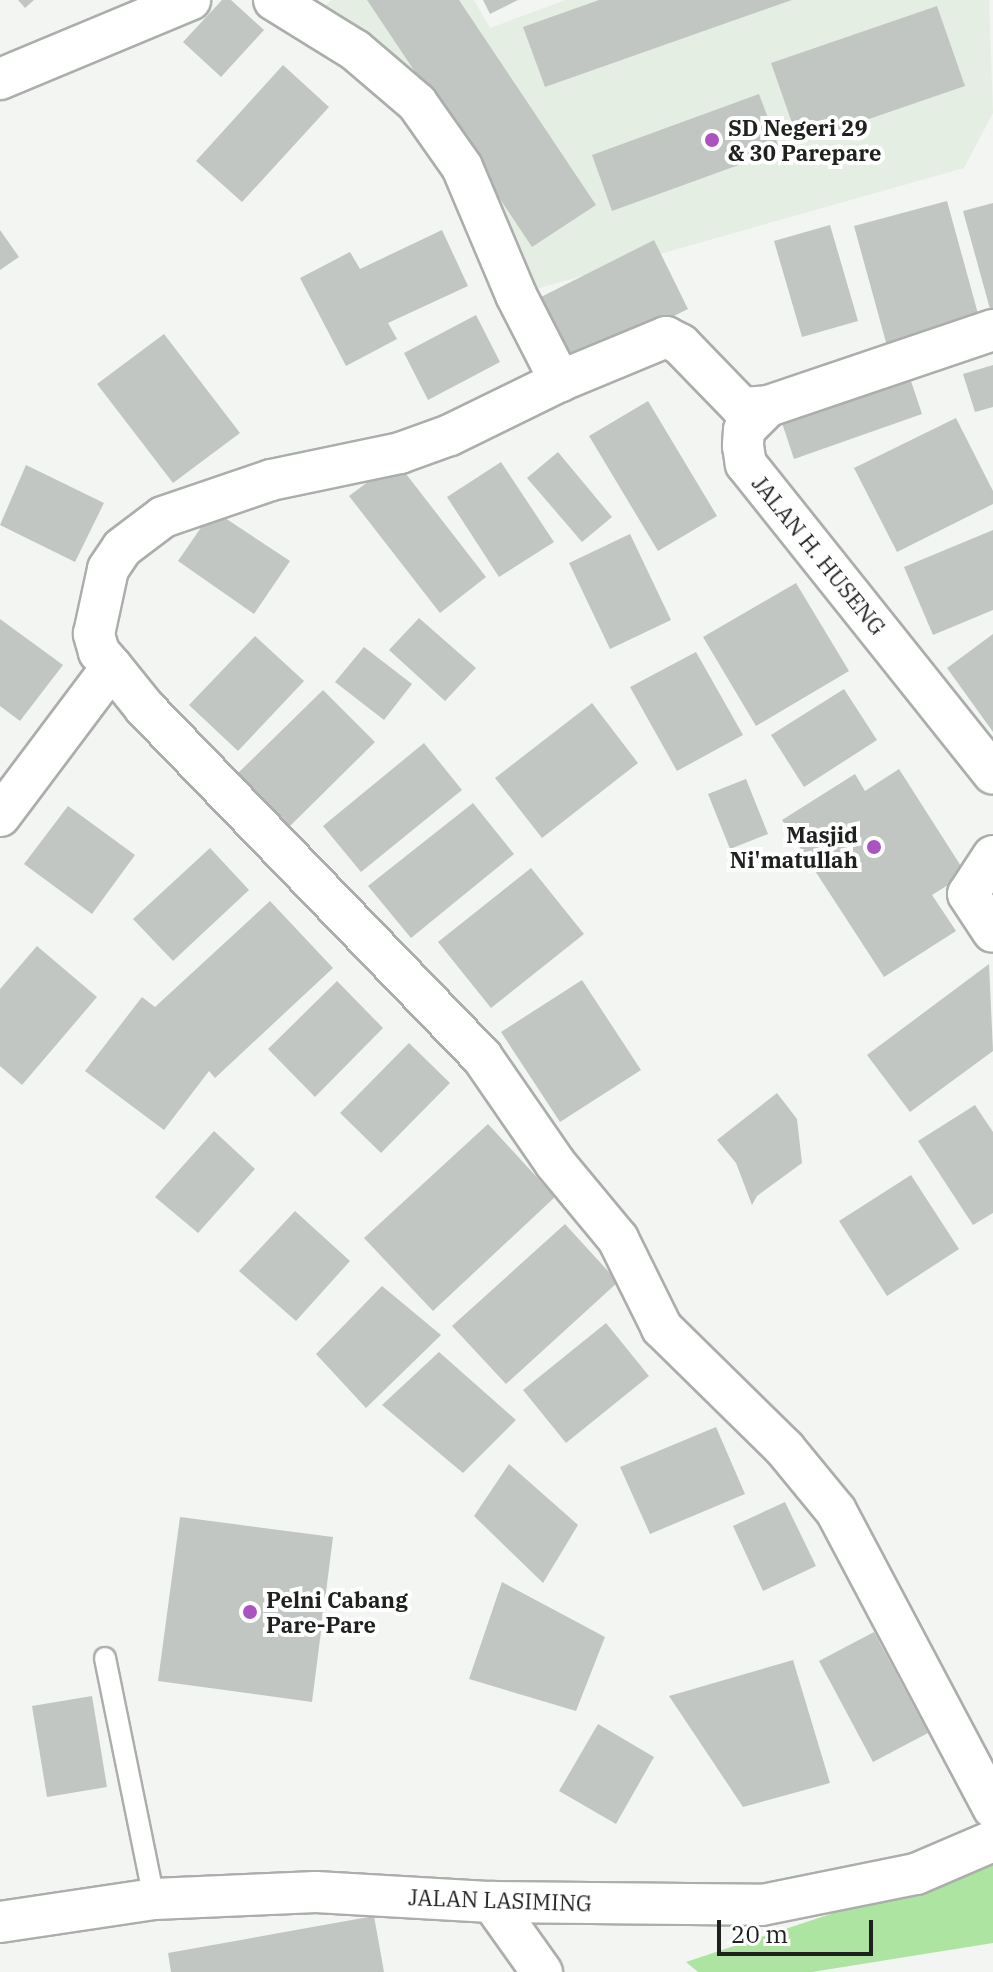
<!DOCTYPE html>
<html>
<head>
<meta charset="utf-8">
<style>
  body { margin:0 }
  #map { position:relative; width:993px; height:1972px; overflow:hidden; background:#f2f5f1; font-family:"IBM Plex Serif",serif }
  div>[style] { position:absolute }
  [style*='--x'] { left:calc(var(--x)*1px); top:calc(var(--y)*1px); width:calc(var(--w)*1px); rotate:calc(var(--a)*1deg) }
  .built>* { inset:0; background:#e5eee3 }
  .green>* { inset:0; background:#ade4a1 }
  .building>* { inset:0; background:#c2c6c2 }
  .roads { filter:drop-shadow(2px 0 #abaeaa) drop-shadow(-2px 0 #abaeaa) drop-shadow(0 2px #abaeaa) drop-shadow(0 -2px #abaeaa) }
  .service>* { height:20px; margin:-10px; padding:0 10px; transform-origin:10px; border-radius:10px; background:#fff }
  .minor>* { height:40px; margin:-20px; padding:0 20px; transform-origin:20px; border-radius:20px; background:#fff }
  .dots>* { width:22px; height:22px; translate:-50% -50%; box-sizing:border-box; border:4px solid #fff; border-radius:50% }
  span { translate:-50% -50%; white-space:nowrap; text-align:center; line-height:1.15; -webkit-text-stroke:8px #fff; paint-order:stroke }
  .poi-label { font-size:22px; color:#1f211f; font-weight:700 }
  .left { translate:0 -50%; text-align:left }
  .right { translate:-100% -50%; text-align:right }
  .street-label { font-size:22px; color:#1f211f }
  .scale { position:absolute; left:717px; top:1920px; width:156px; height:36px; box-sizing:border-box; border:4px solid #1f211f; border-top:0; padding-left:10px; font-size:24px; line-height:28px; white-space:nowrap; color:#1f211f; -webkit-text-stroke:6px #fff; paint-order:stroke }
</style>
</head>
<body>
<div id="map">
  <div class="built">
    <div style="clip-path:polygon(332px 0,474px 0,490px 28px,566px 0,989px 0,993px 113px,964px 168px,536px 289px,409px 82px,319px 10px)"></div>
  </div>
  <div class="green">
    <div style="clip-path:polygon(993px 1860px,993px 1943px,812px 1972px,698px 1972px,686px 1962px)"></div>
  </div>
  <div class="building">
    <div style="clip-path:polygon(18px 0,34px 0,25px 8px)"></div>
    <div style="clip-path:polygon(222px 0,231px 0,264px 30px,221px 77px,183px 42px)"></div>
    <div style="clip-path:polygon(367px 0,459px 0,596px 205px,532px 247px)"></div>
    <div style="clip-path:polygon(483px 0,518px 0,490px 14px)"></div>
    <div style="clip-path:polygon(599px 0,792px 0,545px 87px,523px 27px)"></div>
    <div style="clip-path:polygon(937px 6px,965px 86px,799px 143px,771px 63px)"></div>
    <div style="clip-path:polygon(283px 65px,329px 107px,242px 202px,196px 161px)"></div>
    <div style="clip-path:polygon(759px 94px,780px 150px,612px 211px,592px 155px)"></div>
    <div style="clip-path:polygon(947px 201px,980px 321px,887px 346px,854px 226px)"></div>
    <div style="clip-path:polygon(993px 203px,993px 309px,990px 309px,963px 211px)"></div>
    <div style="clip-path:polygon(830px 225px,858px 321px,802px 337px,774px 241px)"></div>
    <div style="clip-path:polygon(0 230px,19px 257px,0 270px)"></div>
    <div style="clip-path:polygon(442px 230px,468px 286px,388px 323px,397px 339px,346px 366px,300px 278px,350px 252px,360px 269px)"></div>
    <div style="clip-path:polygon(654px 240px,688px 309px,574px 366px,539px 298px)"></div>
    <div style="clip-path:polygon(476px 315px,500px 362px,428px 400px,404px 353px)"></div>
    <div style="clip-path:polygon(164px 334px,240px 433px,173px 483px,97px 384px)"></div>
    <div style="clip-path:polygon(993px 365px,993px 407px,975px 412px,963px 374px)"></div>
    <div style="clip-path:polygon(909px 375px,922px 414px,794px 459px,781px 420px)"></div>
    <div style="clip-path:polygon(648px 401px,717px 516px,658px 551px,589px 436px)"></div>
    <div style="clip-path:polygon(956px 418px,993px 491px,993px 504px,897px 552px,854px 468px)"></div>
    <div style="clip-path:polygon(558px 452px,612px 517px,582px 542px,527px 478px)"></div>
    <div style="clip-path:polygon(396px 461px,486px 577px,440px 613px,349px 496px)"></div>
    <div style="clip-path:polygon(501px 462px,554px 542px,499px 577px,447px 497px)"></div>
    <div style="clip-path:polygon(26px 465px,104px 503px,75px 562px,0 525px)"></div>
    <div style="clip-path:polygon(213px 510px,290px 561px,254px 614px,178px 561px)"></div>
    <div style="clip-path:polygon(993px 530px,993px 610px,933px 635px,904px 567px)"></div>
    <div style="clip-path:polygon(630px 534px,671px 620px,610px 649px,569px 563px)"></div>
    <div style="clip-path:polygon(796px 583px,849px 671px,756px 726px,703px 637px)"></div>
    <div style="clip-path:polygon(419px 618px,476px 668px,445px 701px,389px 650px)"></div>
    <div style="clip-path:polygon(0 619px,63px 665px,20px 721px,0 706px)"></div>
    <div style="clip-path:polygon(993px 634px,993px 732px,947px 668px)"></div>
    <div style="clip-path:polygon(255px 636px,304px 681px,238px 751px,189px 705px)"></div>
    <div style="clip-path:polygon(364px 647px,412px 684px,384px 720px,335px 682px)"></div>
    <div style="clip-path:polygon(696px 652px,743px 735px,677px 771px,630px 687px)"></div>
    <div style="clip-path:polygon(844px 689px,877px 740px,804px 787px,771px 735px)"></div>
    <div style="clip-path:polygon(323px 690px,375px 742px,287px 829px,235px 776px)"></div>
    <div style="clip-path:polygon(592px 703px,638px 763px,542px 838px,495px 778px)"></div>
    <div style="clip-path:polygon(424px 743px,462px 790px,361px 872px,323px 826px)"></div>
    <div style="clip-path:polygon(899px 769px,966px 874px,932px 895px,956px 931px,884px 977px,782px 820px,855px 774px,865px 791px)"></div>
    <div style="clip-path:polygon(746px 779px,768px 834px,730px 849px,708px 794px)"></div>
    <div style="clip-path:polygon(473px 803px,514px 854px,411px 938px,368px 886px)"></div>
    <div style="clip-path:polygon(68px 806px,135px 855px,92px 914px,24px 864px)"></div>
    <div style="clip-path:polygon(210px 848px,249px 890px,173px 961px,133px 919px)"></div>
    <div style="clip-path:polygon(531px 868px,584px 934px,491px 1008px,438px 942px)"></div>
    <div style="clip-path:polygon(270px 901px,333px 968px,215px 1078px,209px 1071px,164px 1130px,85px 1071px,142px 997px,155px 1007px)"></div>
    <div style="clip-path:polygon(37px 946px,97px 997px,22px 1085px,0 1066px,0 989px)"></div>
    <div style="clip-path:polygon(989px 964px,993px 1051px,910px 1112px,867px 1055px)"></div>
    <div style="clip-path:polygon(582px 980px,641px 1070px,560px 1122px,501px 1032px)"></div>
    <div style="clip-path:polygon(337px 981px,383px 1028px,315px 1097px,268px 1049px)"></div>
    <div style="clip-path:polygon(409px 1043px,450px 1083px,381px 1153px,340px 1113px)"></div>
    <div style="clip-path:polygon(777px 1093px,797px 1119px,802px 1163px,757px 1196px,752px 1205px,736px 1163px,717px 1140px)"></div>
    <div style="clip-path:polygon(975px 1105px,993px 1132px,993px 1213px,973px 1225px,918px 1141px)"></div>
    <div style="clip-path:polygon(488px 1124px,555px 1197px,433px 1311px,364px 1238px)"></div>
    <div style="clip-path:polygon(214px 1131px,255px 1169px,198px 1233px,155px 1197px)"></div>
    <div style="clip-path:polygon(911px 1175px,959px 1249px,887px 1296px,839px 1221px)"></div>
    <div style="clip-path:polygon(295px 1211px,350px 1261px,296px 1321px,239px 1271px)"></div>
    <div style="clip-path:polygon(565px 1224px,618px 1282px,506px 1384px,452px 1326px)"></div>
    <div style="clip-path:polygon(382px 1286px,441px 1335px,366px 1408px,316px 1354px)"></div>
    <div style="clip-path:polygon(606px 1323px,649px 1376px,566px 1443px,523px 1390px)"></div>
    <div style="clip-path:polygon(439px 1352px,516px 1420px,463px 1473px,382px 1405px)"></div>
    <div style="clip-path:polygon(716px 1427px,745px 1494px,650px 1534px,620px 1467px)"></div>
    <div style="clip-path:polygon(509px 1464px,578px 1525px,543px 1583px,474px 1516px)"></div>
    <div style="clip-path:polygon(785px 1502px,816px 1566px,763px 1591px,733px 1526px)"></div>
    <div style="clip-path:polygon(180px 1517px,333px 1537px,312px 1702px,158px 1681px)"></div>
    <div style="clip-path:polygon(502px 1582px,605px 1637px,576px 1711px,469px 1679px)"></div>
    <div style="clip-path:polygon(874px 1632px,928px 1733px,873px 1762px,819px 1661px)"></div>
    <div style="clip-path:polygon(793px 1660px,830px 1783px,743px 1807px,669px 1696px)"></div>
    <div style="clip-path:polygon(92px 1696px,107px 1787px,47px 1797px,32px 1706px)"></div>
    <div style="clip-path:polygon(598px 1724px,654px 1757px,616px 1824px,559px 1791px)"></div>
    <div style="clip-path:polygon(374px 1916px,384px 1972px,171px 1972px,168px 1953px)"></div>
  </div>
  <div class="roads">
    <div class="service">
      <div style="--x:105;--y:1658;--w:246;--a:78.5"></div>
    </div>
    <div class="minor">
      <div style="--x:274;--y:0;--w:95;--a:31.7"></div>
      <div style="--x:355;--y:50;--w:82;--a:40.5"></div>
      <div style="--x:417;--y:103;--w:78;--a:54.9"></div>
      <div style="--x:462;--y:167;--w:139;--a:67.1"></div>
      <div style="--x:516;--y:295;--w:97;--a:62.9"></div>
      <div style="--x:560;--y:381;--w:115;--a:-22.5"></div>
      <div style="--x:666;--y:337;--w:16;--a:27"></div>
      <div style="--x:680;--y:344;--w:89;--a:45.9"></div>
      <div style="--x:742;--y:408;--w:26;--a:-4"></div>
      <div style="--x:0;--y:79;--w:206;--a:-22.6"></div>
      <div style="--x:993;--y:330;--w:237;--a:161.3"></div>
      <div style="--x:768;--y:406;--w:34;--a:135"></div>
      <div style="--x:744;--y:430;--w:16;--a:94"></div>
      <div style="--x:743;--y:446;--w:18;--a:81"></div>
      <div style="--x:746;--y:464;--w:396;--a:51.4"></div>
      <div style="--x:112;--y:667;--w:20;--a:-131"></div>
      <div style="--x:99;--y:652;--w:19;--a:-106"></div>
      <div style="--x:94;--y:634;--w:66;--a:-77.8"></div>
      <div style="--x:108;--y:569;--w:25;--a:-56"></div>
      <div style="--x:122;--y:548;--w:51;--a:-37.1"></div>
      <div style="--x:163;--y:517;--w:114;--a:-18.9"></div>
      <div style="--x:271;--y:480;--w:132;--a:-11.8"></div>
      <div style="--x:400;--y:453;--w:53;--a:-19.8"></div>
      <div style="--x:450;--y:435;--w:123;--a:-26.1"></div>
      <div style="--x:0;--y:816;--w:186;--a:-53.1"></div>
      <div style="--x:112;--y:667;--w:53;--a:51.2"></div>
      <div style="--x:145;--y:708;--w:485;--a:46"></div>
      <div style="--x:482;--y:1057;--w:129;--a:55.4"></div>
      <div style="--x:555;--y:1163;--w:99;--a:50.3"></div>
      <div style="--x:618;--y:1239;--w:99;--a:63.7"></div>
      <div style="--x:662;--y:1328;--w:173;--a:44.5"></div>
      <div style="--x:785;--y:1449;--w:80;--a:50.6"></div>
      <div style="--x:836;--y:1511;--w:336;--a:62.1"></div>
      <div style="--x:993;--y:856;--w:45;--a:123.3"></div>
      <div style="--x:968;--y:894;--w:45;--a:56.7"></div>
      <div style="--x:492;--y:1902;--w:86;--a:54.5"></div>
      <div style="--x:0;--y:1922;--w:156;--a:-8.5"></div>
      <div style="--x:154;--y:1899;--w:162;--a:-2.5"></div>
      <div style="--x:316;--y:1892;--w:176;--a:3.3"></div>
      <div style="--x:492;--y:1902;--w:270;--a:0.6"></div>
      <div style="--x:762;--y:1905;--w:157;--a:-11.4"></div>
      <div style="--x:916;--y:1874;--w:84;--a:-23.2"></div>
    </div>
  </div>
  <div class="dots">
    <div style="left:712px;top:140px;background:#ab53c1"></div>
    <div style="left:874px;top:847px;background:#ab53c1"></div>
    <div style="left:250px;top:1612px;background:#ab53c1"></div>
  </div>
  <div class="poi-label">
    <span class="left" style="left:728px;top:140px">SD Negeri 29<br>&amp; 30 Parepare</span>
    <span class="right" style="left:858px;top:847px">Masjid<br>Ni'matullah</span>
    <span class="left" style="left:266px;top:1612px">Pelni Cabang<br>Pare-Pare</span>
  </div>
  <div class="street-label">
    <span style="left:819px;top:555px;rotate:51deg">JALAN H. HUSENG</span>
    <span style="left:500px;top:1900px;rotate:2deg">JALAN LASIMING</span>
  </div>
  <div class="scale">20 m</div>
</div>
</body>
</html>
